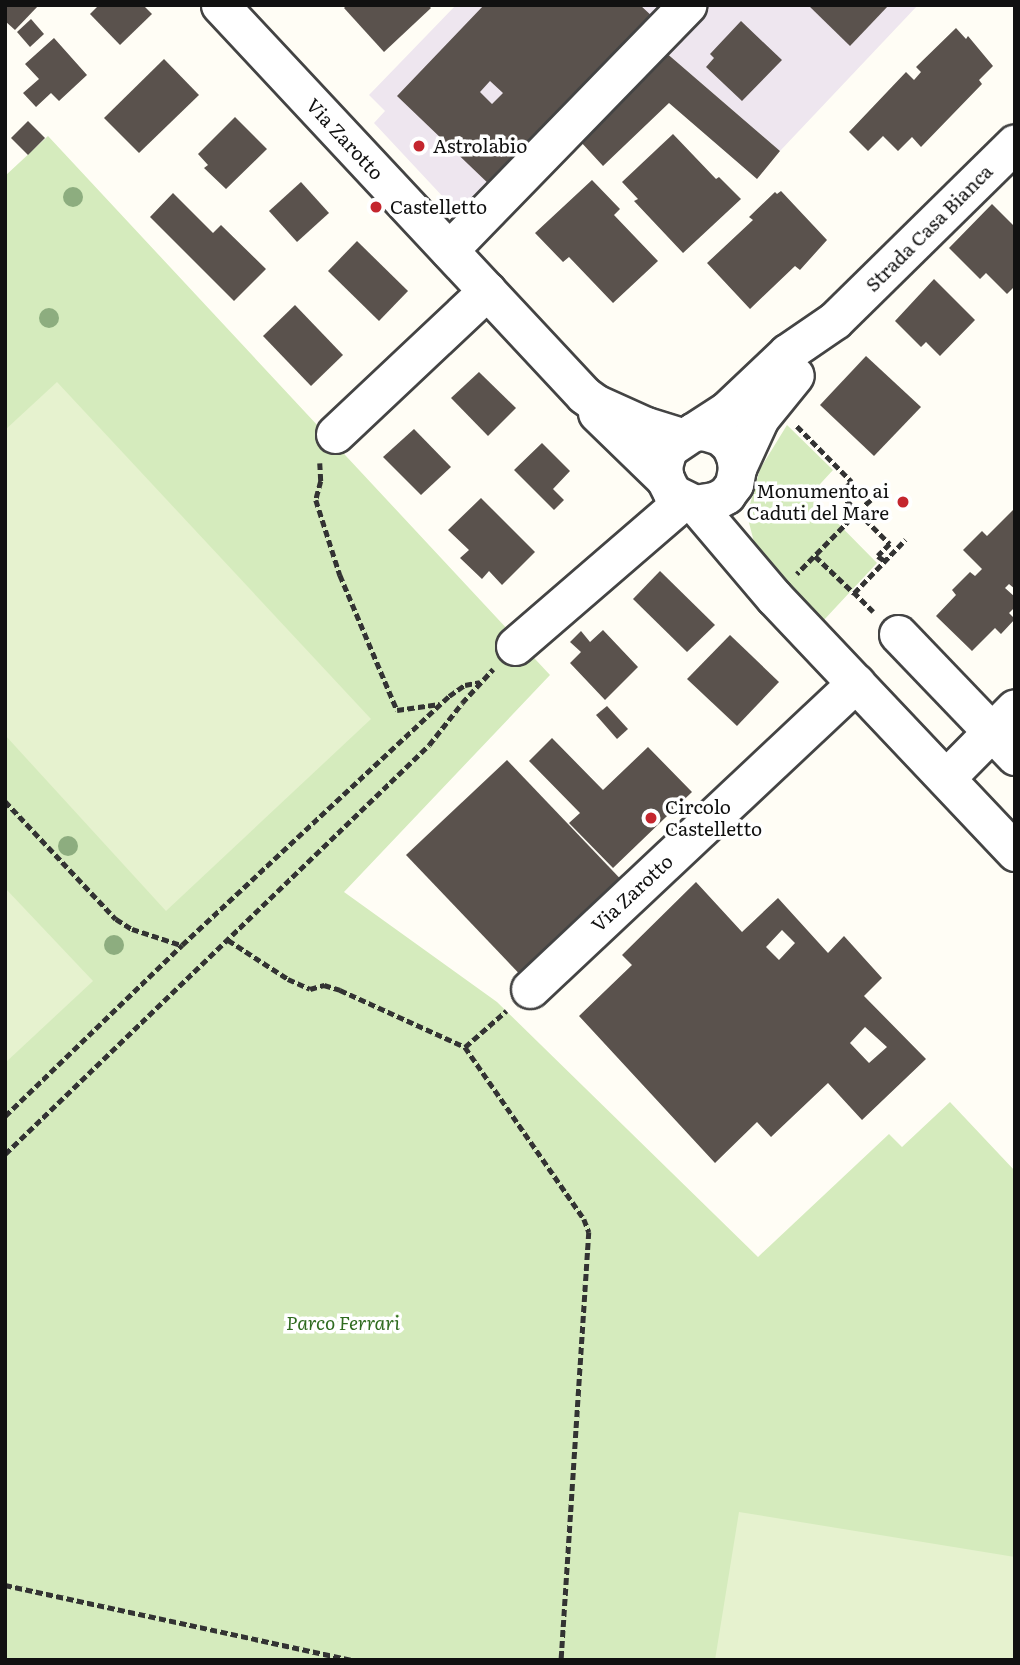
<!DOCTYPE html>
<html>
<head>
<meta charset="utf-8">
<style>
  body { margin:0 }
  #map { position:relative; width:1020px; height:1665px; overflow:hidden; background:#fffdf5; font-family:Literata,serif }
  div>[style] { position:absolute }
  [style*='--x'] { left:calc(var(--x)*1px); top:calc(var(--y)*1px); width:calc(var(--w)*1px); rotate:calc(var(--a)*1deg) }
  .industrial>* { inset:0; background:#eee6ef }
  .green>* { inset:0; background:#d5ebbd }
  .pitch>* { inset:0; background:#e6f2cf }
  .building>* { inset:0; background:#5a524d }
  .path>* { height:4.5px; margin-top:-2.25px; transform-origin:0; background:repeating-linear-gradient(90deg,#333 0 7px,transparent 0 10.5px) }
  .roads { filter:drop-shadow(2px 0 #444) drop-shadow(-2px 0 #444) drop-shadow(0 2px #444) drop-shadow(0 -2px #444) }
  .minor>* { height:37px; margin:-18.5px; padding:0 18.5px; transform-origin:18.5px; border-radius:18.5px; background:#fff }
  .trees>* { width:20px; height:20px; margin:-10px; border-radius:50%; background:#8dad7f }
  .dots>* { width:19px; height:19px; translate:-50% -50%; box-sizing:border-box; border:4px solid #fff; border-radius:50% }
  span { translate:-50% -50%; white-space:nowrap; text-align:center; line-height:1.15; -webkit-text-stroke:7px #fff; paint-order:stroke }
  .street-label { font-size:19px; color:#111 }
  .poi-label { font-size:19px; color:#111 }
  .left { translate:0 -50%; text-align:left }
  .right { translate:-100% -50%; text-align:right }
  .park-label { font-size:19px; color:#2f6b1f; font-style:italic }
  .frame { position:absolute; inset:0; border:7px solid #111; pointer-events:none }
</style>
</head>
<body>
<div id="map">
  <div class="industrial">
    <div style="clip-path:polygon(456px 5px,663px 5px,459px 214px,374px 123px,385px 111px,369px 95px)"></div>
    <div style="clip-path:polygon(710px 5px,918px 5px,780px 151px,664px 51px)"></div>
  </div>
  <div class="green">
    <div style="clip-path:polygon(48px 136px,550px 675px,344px 892px,497px 1002px,758px 1257px,889px 1134px,902px 1147px,950px 1102px,1015px 1171px,1015px 1660px,5px 1660px,5px 176px)"></div>
    <div style="clip-path:polygon(787px 425px,833px 470px,810px 495px,877px 563px,823px 621px,755px 546px,747px 515px,760px 469px)"></div>
  </div>
  <div class="pitch">
    <div style="clip-path:polygon(57px 382px,371px 719px,166px 911px,5px 735px,5px 430px)"></div>
    <div style="clip-path:polygon(5px 888px,93px 981px,5px 1063px)"></div>
    <div style="clip-path:polygon(739px 1512px,1015px 1557px,1015px 1660px,715px 1660px)"></div>
  </div>
  <div class="building">
    <div style="clip-path:polygon(5px 5px,39px 5px,15px 30px,5px 21px)"></div>
    <div style="clip-path:polygon(99px 5px,143px 5px,152px 14px,120px 45px,90px 14px)"></div>
    <div style="clip-path:polygon(347px 5px,428px 5px,431px 8px,384px 52px,344px 8px)"></div>
    <div style="clip-path:polygon(evenodd,484px 5px,640px 5px,654px 18px,492px 187px,397px 96px,484px 5px,490px 81px,503px 93px,492px 104px,480px 92px,490px 81px)"></div>
    <div style="clip-path:polygon(808px 5px,889px 5px,850px 46px)"></div>
    <div style="clip-path:polygon(31px 19px,44px 34px,30px 47px,17px 32px)"></div>
    <div style="clip-path:polygon(741px 21px,782px 60px,742px 101px,706px 67px,714px 58px,710px 54px)"></div>
    <div style="clip-path:polygon(956px 28px,966px 39px,968px 36px,993px 66px,979px 80px,982px 84px,921px 147px,912px 137px,898px 151px,883px 136px,868px 151px,849px 132px,906px 72px,914px 80px,921px 72px,916px 67px)"></div>
    <div style="clip-path:polygon(54px 38px,87px 75px,59px 101px,51px 93px,36px 107px,23px 93px,39px 79px,25px 64px)"></div>
    <div style="clip-path:polygon(664px 51px,780px 151px,757px 179px,669px 103px,603px 166px,580px 141px)"></div>
    <div style="clip-path:polygon(164px 59px,199px 95px,139px 153px,104px 118px)"></div>
    <div style="clip-path:polygon(235px 117px,267px 149px,226px 189px,204px 168px,208px 165px,198px 154px)"></div>
    <div style="clip-path:polygon(28px 121px,45px 138px,28px 155px,11px 138px)"></div>
    <div style="clip-path:polygon(673px 134px,716px 179px,719px 177px,741px 199px,683px 253px,634px 201px,638px 199px,622px 182px)"></div>
    <div style="clip-path:polygon(592px 180px,620px 209px,614px 215px,658px 261px,613px 303px,569px 257px,563px 262px,535px 233px)"></div>
    <div style="clip-path:polygon(301px 182px,329px 213px,297px 242px,269px 211px)"></div>
    <div style="clip-path:polygon(781px 191px,827px 240px,800px 270px,795px 266px,750px 309px,707px 263px,753px 220px,749px 217px,775px 192px,777px 194px)"></div>
    <div style="clip-path:polygon(173px 193px,213px 233px,221px 225px,266px 269px,234px 301px,150px 217px)"></div>
    <div style="clip-path:polygon(992px 204px,1015px 227px,1015px 286px,1007px 294px,986px 273px,980px 279px,949px 248px)"></div>
    <div style="clip-path:polygon(357px 241px,408px 291px,379px 321px,328px 271px)"></div>
    <div style="clip-path:polygon(934px 279px,975px 320px,940px 356px,926px 342px,921px 347px,895px 321px)"></div>
    <div style="clip-path:polygon(295px 305px,343px 355px,311px 386px,263px 336px)"></div>
    <div style="clip-path:polygon(866px 356px,921px 407px,874px 456px,820px 405px)"></div>
    <div style="clip-path:polygon(479px 372px,516px 408px,488px 436px,451px 398px)"></div>
    <div style="clip-path:polygon(414px 429px,451px 467px,421px 495px,383px 457px)"></div>
    <div style="clip-path:polygon(542px 443px,570px 471px,553px 489px,564px 500px,554px 510px,514px 470px)"></div>
    <div style="clip-path:polygon(481px 498px,535px 552px,502px 585px,489px 571px,482px 579px,460px 558px,469px 550px,448px 530px)"></div>
    <div style="clip-path:polygon(1015px 508px,1015px 589px,1009px 584px,1005px 588px,1015px 597px,1015px 607px,1009px 613px,1015px 619px,1001px 634px,995px 628px,972px 651px,936px 616px,956px 595px,952px 590px,970px 572px,975px 576px,982px 569px,963px 550px,982px 531px,987px 536px)"></div>
    <div style="clip-path:polygon(660px 571px,715px 625px,687px 652px,633px 599px)"></div>
    <div style="clip-path:polygon(603px 630px,638px 667px,605px 700px,570px 663px,581px 652px,570px 642px,581px 631px,590px 642px)"></div>
    <div style="clip-path:polygon(730px 635px,779px 682px,737px 726px,687px 679px)"></div>
    <div style="clip-path:polygon(607px 706px,628px 729px,617px 739px,596px 715px)"></div>
    <div style="clip-path:polygon(552px 738px,603px 790px,648px 747px,692px 792px,613px 868px,569px 823px,580px 813px,529px 761px)"></div>
    <div style="clip-path:polygon(507px 760px,631px 890px,531px 986px,406px 855px)"></div>
    <div style="clip-path:polygon(evenodd,696px 882px,742px 932px,778px 898px,828px 953px,844px 936px,882px 978px,864px 996px,926px 1059px,862px 1120px,828px 1083px,771px 1137px,757px 1122px,715px 1163px,579px 1016px,632px 965px,622px 955px,696px 882px,782px 930px,795px 943px,779px 960px,766px 947px,782px 930px,696px 882px,865px 1027px,887px 1047px,869px 1063px,850px 1043px,865px 1027px)"></div>
  </div>
  <div class="path">
    <div style="--x:797;--y:426;--w:78;--a:45.5"></div>
    <div style="--x:852;--y:482;--w:16;--a:137"></div>
    <div style="--x:840;--y:493;--w:26;--a:47"></div>
    <div style="--x:858;--y:512;--w:87;--a:134.5"></div>
    <div style="--x:320;--y:463;--w:18;--a:87"></div>
    <div style="--x:321;--y:481;--w:20;--a:105"></div>
    <div style="--x:316;--y:500;--w:79;--a:72.3"></div>
    <div style="--x:340;--y:575;--w:147;--a:67.1"></div>
    <div style="--x:397;--y:710;--w:43;--a:-7.9"></div>
    <div style="--x:871;--y:500;--w:18;--a:137"></div>
    <div style="--x:858;--y:512;--w:45;--a:45"></div>
    <div style="--x:890;--y:544;--w:17;--a:135"></div>
    <div style="--x:878;--y:556;--w:9;--a:36"></div>
    <div style="--x:815;--y:556;--w:54;--a:43.5"></div>
    <div style="--x:873;--y:612;--w:27;--a:-135"></div>
    <div style="--x:854;--y:593;--w:74;--a:-46.1"></div>
    <div style="--x:5;--y:801;--w:162;--a:46.8"></div>
    <div style="--x:116;--y:919;--w:19;--a:32"></div>
    <div style="--x:132;--y:929;--w:52;--a:18.1"></div>
    <div style="--x:228;--y:940;--w:72;--a:33"></div>
    <div style="--x:288;--y:979;--w:24;--a:24"></div>
    <div style="--x:310;--y:989;--w:15;--a:-16"></div>
    <div style="--x:324;--y:985;--w:17;--a:17"></div>
    <div style="--x:340;--y:990;--w:137;--a:24.5"></div>
    <div style="--x:465;--y:1047;--w:209;--a:55.3"></div>
    <div style="--x:584;--y:1219;--w:14;--a:69"></div>
    <div style="--x:589;--y:1232;--w:429;--a:93.7"></div>
    <div style="--x:465;--y:1047;--w:55;--a:-41.3"></div>
    <div style="--x:5;--y:1116;--w:246;--a:-44"></div>
    <div style="--x:182;--y:945;--w:365;--a:-43"></div>
    <div style="--x:449;--y:696;--w:19;--a:-35"></div>
    <div style="--x:465;--y:685;--w:15;--a:-11"></div>
    <div style="--x:5;--y:1154;--w:589;--a:-43.97"></div>
    <div style="--x:429;--y:745;--w:53;--a:-51.8"></div>
    <div style="--x:462;--y:703;--w:46;--a:-47.6"></div>
    <div style="--x:5;--y:1585;--w:356;--a:12.2"></div>
  </div>
  <div class="roads">
    <div class="minor">
      <div style="--x:220;--y:5;--w:533;--a:46.97"></div>
      <div style="--x:584;--y:395;--w:14;--a:36"></div>
      <div style="--x:595;--y:403;--w:56;--a:24.3"></div>
      <div style="--x:646;--y:426;--w:37;--a:17"></div>
      <div style="--x:449;--y:250;--w:342;--a:-45.8"></div>
      <div style="--x:597;--y:413;--w:95;--a:44.1"></div>
      <div style="--x:665;--y:479;--w:16;--a:63"></div>
      <div style="--x:672;--y:493;--w:25;--a:26"></div>
      <div style="--x:695;--y:504;--w:20;--a:-9"></div>
      <div style="--x:715;--y:501;--w:13;--a:-29"></div>
      <div style="--x:726;--y:495;--w:14;--a:-54"></div>
      <div style="--x:734;--y:484;--w:16;--a:-79"></div>
      <div style="--x:737;--y:468;--w:12;--a:-99"></div>
      <div style="--x:735;--y:456;--w:12;--a:-114"></div>
      <div style="--x:730;--y:445;--w:13;--a:-138"></div>
      <div style="--x:720;--y:436;--w:17;--a:-163"></div>
      <div style="--x:704;--y:431;--w:11;--a:175"></div>
      <div style="--x:693;--y:432;--w:30;--a:146"></div>
      <div style="--x:668;--y:449;--w:19;--a:106"></div>
      <div style="--x:663;--y:467;--w:12;--a:81"></div>
      <div style="--x:693;--y:432;--w:40;--a:-32.9"></div>
      <div style="--x:727;--y:410;--w:83;--a:-43.5"></div>
      <div style="--x:787;--y:353;--w:58;--a:-34.5"></div>
      <div style="--x:835;--y:320;--w:252;--a:-44.5"></div>
      <div style="--x:335;--y:434;--w:209;--a:-43.3"></div>
      <div style="--x:737;--y:468;--w:55;--a:-65.3"></div>
      <div style="--x:760;--y:418;--w:55;--a:-50.9"></div>
      <div style="--x:695;--y:504;--w:122;--a:49.7"></div>
      <div style="--x:774;--y:597;--w:351;--a:46.6"></div>
      <div style="--x:898;--y:634;--w:169;--a:46.2"></div>
      <div style="--x:515;--y:646;--w:222;--a:-40.8"></div>
      <div style="--x:946;--y:778;--w:98;--a:-45.4"></div>
      <div style="--x:530;--y:989;--w:447;--a:-43.2"></div>
    </div>
  </div>
  <div class="trees">
    <div style="left:73px;top:197px"></div>
    <div style="left:49px;top:318px"></div>
    <div style="left:68px;top:846px"></div>
    <div style="left:114px;top:945px"></div>
  </div>
  <div class="dots">
    <div style="left:419px;top:146px;background:#c4262e"></div>
    <div style="left:376px;top:207px;background:#c4262e"></div>
    <div style="left:903px;top:502px;background:#c4262e"></div>
    <div style="left:651px;top:818px;background:#c4262e"></div>
  </div>
  <div class="street-label">
    <span style="left:345px;top:139px;rotate:47deg">Via Zarotto</span>
    <span style="left:929px;top:228px;rotate:-45deg">Strada Casa Bianca</span>
    <span style="left:632px;top:893px;rotate:-43deg">Via Zarotto</span>
  </div>
  <div class="poi-label">
    <span class="left" style="left:433px;top:146px">Astrolabio</span>
    <span class="left" style="left:390px;top:207px">Castelletto</span>
    <span class="right" style="left:889px;top:502px">Monumento ai<br>Caduti del Mare</span>
    <span class="left" style="left:665px;top:818px">Circolo<br>Castelletto</span>
  </div>
  <div class="park-label">
    <span style="left:343px;top:1323px">Parco Ferrari</span>
  </div>
  <div class="frame"></div>
</div>
</body>
</html>
